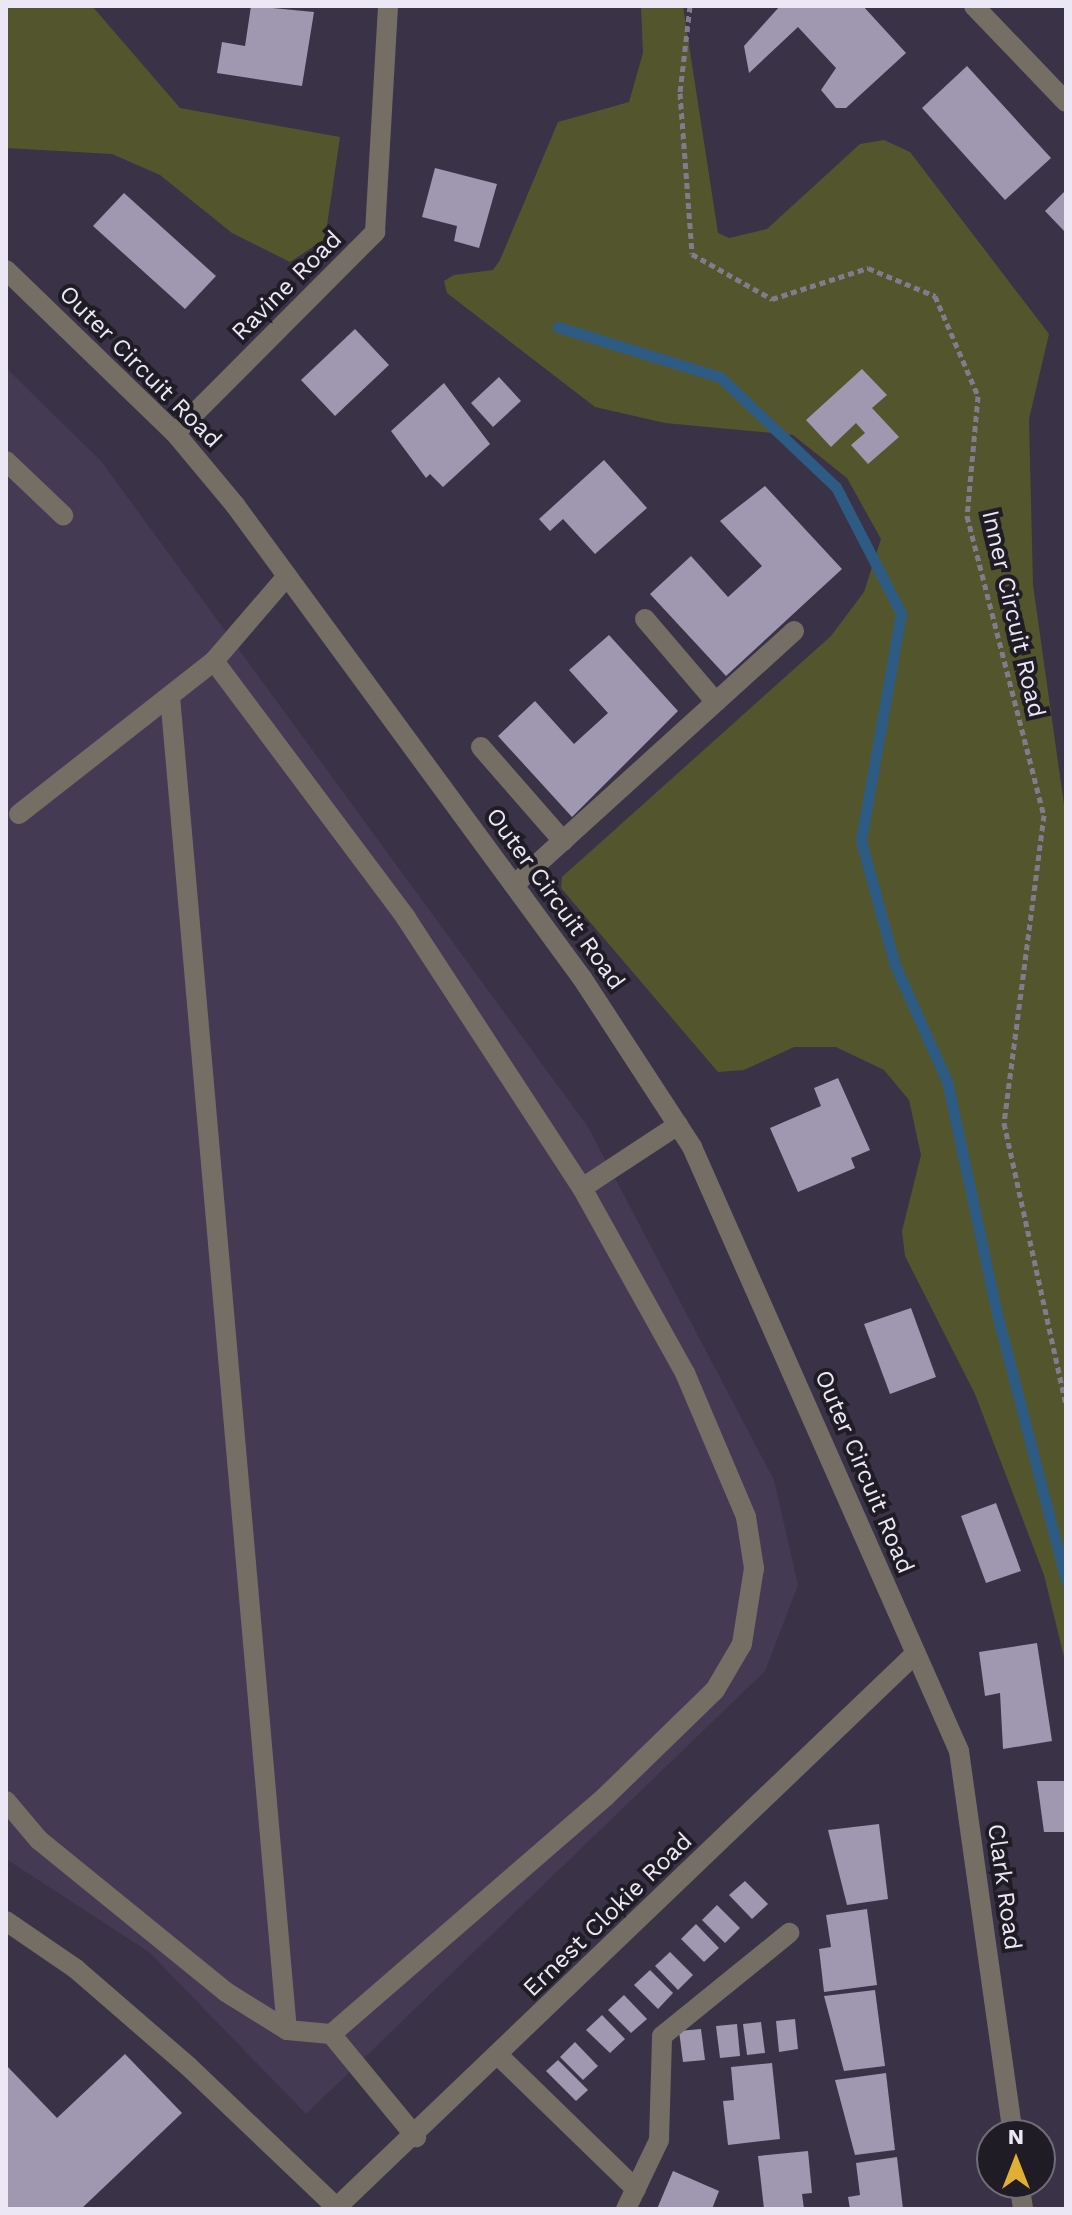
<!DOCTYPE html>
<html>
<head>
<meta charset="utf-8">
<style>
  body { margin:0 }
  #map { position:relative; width:1072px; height:2215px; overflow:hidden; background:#3a3247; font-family:"Work Sans",sans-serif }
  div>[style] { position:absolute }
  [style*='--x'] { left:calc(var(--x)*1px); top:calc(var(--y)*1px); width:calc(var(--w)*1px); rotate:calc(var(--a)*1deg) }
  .built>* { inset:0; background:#443a54 }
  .green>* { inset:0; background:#53562c }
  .stream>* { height:11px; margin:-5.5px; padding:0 5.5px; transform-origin:5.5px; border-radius:5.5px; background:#2e5b83 }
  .building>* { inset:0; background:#a097b0 }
  .path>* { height:5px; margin-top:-2.5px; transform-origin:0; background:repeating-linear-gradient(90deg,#827b8d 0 6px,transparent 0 10px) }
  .minor>* { height:20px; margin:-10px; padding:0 10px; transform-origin:10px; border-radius:10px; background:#746e64 }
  span { translate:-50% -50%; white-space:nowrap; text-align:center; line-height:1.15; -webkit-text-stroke:8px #201c25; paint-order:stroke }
  .street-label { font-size:24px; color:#ebe7f4 }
  .frame { position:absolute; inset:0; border:8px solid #ebe7f4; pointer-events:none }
  .north { position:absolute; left:976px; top:2119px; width:80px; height:80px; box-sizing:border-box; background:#201c25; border:2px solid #716d78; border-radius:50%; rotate:0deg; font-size:22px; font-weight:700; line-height:32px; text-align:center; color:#ebe7f4 }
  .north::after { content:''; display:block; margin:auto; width:28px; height:36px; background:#e1af34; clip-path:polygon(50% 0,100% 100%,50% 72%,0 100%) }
</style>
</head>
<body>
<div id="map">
  <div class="built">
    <div style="clip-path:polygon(6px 368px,101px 461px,588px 1127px,774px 1480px,798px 1585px,765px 1671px,306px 2114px,149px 1952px,6px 1859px)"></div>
  </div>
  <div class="green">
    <div style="clip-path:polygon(6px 6px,92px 6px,180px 108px,340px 137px,325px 239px,290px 262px,232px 233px,160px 175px,112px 154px,6px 148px)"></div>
    <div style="clip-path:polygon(641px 6px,683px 6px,718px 233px,729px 238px,767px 229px,860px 144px,884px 140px,910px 152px,1049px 334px,1029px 419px,1033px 585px,1066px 819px,1066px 1665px,1044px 1575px,975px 1394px,905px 1256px,902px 1231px,921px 1155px,909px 1100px,884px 1070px,836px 1047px,794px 1047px,744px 1070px,718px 1072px,561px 888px,562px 877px,831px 636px,864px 592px,881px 539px,847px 478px,793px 435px,665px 423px,595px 407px,447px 293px,444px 281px,454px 275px,493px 270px,500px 260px,558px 122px,629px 102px,643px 53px)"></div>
  </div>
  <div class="stream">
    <div style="--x:558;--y:327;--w:170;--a:17.2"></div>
    <div style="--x:720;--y:377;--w:160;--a:43.5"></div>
    <div style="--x:836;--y:487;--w:142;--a:62.7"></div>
    <div style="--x:901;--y:613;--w:231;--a:100"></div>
    <div style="--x:861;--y:841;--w:129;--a:74.7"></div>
    <div style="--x:895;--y:965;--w:127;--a:65.9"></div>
    <div style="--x:947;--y:1081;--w:238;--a:77.9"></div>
    <div style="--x:997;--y:1314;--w:275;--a:75.5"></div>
  </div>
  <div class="building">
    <div style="clip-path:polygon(251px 6px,314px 12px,302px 86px,217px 73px,222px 42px,245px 46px)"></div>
    <div style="clip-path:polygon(780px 6px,863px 6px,906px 53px,846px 108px,836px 108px,821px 90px,836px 68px,798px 27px,749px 73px,744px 46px)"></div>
    <div style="clip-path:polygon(967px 66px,1051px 158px,1005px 200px,922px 108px)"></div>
    <div style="clip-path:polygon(435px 168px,497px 184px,479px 248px,454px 241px,457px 226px,422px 217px)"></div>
    <div style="clip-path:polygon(1066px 190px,1066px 233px,1045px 211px)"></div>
    <div style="clip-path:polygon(124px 193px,216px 276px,185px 309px,93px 226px)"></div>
    <div style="clip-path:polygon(355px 329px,389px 365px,335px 416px,301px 380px)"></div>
    <div style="clip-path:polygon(862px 369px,887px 395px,872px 408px,899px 437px,868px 464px,851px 445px,865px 433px,856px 423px,831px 447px,806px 420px)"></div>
    <div style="clip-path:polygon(499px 377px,521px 401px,493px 427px,471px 403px)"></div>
    <div style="clip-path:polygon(444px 383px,490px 444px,443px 487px,430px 474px,426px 478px,391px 431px)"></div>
    <div style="clip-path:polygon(604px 460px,647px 508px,595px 554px,563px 519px,550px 531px,539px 519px)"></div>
    <div style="clip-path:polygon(765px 486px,842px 569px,726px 676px,650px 594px,691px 556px,728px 597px,762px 566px,720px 521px)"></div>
    <div style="clip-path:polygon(609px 635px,678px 711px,572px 817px,498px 736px,535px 701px,574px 744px,608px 713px,569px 670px)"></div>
    <div style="clip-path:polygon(838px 1078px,870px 1150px,851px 1158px,855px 1168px,798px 1192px,770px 1128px,821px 1106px,814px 1088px)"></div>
    <div style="clip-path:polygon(911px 1308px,936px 1377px,890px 1394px,864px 1324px)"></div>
    <div style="clip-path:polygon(996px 1503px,1021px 1571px,986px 1583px,961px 1516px)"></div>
    <div style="clip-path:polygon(1037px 1643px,1052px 1741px,1003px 1749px,1000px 1693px,985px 1696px,979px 1652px)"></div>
    <div style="clip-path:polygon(1037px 1781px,1066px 1781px,1066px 1832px,1044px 1832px)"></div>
    <div style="clip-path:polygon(879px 1824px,888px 1899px,847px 1905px,828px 1830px)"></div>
    <div style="clip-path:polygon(745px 1881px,768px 1904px,752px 1919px,729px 1895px)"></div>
    <div style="clip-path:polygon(717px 1905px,740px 1928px,725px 1943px,702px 1920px)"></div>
    <div style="clip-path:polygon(867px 1909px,877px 1985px,824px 1992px,819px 1949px,831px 1947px,826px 1915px)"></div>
    <div style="clip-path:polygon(696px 1924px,719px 1948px,704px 1962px,681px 1939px)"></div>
    <div style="clip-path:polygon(670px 1952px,693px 1975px,678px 1990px,655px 1966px)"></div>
    <div style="clip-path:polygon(650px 1970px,673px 1993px,658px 2009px,634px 1985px)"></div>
    <div style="clip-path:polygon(875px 1990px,885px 2066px,844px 2071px,824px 1996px)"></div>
    <div style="clip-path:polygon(624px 1995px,647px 2019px,631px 2033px,608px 2010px)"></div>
    <div style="clip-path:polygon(602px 2015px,625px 2039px,610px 2053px,586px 2030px)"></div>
    <div style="clip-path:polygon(795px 2019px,798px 2049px,779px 2052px,776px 2021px)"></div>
    <div style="clip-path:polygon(761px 2022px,765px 2053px,747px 2055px,743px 2024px)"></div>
    <div style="clip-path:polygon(737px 2024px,740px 2056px,720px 2058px,716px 2026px)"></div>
    <div style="clip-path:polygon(701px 2029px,705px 2060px,683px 2062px,679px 2031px)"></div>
    <div style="clip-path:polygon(575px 2042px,598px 2066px,583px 2080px,560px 2057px)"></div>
    <div style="clip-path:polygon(125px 2054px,182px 2113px,81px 2209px,6px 2209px,6px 2065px,57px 2118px)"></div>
    <div style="clip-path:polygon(558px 2060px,588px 2090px,576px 2101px,546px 2071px)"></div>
    <div style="clip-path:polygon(772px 2063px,780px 2139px,728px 2145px,723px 2101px,734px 2100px,731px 2067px)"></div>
    <div style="clip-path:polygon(886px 2073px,895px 2150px,855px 2155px,835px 2080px)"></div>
    <div style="clip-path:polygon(808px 2151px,812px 2193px,802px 2194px,804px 2209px,764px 2209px,758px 2156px)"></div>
    <div style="clip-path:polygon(897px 2157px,903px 2209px,850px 2209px,848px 2197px,860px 2195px,856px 2163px)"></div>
    <div style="clip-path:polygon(673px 2171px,719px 2191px,712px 2209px,657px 2209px)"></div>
  </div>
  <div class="path">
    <div style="--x:690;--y:6;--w:88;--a:96.6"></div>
    <div style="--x:680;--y:93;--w:161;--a:85.7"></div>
    <div style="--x:692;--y:254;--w:92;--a:29.4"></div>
    <div style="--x:772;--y:299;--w:101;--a:-17.9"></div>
    <div style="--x:868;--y:268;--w:73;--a:22.7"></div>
    <div style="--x:935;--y:296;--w:109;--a:66.7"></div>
    <div style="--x:978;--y:396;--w:121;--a:95.2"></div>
    <div style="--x:967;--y:516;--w:309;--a:75.6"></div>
    <div style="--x:1044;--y:815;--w:311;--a:97.4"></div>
    <div style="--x:1004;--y:1123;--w:288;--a:77.6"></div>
  </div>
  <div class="minor">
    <div style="--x:974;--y:6;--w:133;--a:46.2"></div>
    <div style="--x:6;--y:270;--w:235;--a:44"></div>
    <div style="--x:175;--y:433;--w:94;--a:50.2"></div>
    <div style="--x:235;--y:505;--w:587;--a:53.74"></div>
    <div style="--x:582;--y:978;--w:202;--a:56.9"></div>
    <div style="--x:692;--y:1147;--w:660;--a:66.15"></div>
    <div style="--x:959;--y:1751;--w:388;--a:82"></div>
    <div style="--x:175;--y:433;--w:284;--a:-45.1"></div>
    <div style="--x:375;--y:232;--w:226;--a:-86.7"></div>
    <div style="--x:6;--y:461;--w:79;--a:43.5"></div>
    <div style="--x:645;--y:619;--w:109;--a:49.5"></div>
    <div style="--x:214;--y:661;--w:321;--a:53.2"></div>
    <div style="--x:406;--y:918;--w:322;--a:56.9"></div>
    <div style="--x:582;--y:1188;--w:212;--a:60.9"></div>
    <div style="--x:685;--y:1373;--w:156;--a:67"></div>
    <div style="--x:746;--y:1517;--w:52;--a:81.1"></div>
    <div style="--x:754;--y:1568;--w:77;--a:99"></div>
    <div style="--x:742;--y:1644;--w:53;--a:120.4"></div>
    <div style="--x:715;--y:1690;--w:153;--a:135.8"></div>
    <div style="--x:605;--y:1797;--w:362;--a:139.1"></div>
    <div style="--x:331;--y:2034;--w:134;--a:50.5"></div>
    <div style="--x:170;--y:696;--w:1339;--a:84.99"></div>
    <div style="--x:481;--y:747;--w:125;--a:48.9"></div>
    <div style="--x:19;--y:814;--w:248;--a:-38.1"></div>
    <div style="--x:214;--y:661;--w:112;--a:-49.3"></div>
    <div style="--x:514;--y:885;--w:378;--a:-42.2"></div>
    <div style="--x:582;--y:1188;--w:115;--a:-33.3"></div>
    <div style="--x:6;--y:1801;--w:51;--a:49.8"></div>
    <div style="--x:39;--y:1840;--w:241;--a:39.1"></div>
    <div style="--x:226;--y:1992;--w:72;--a:31.9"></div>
    <div style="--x:287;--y:2030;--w:44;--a:5.2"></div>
    <div style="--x:6;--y:1921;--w:85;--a:34.4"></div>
    <div style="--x:76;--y:1969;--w:148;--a:40.9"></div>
    <div style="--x:188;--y:2066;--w:206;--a:43.6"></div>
    <div style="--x:499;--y:2056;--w:191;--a:44.2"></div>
    <div style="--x:1019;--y:2183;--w:26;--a:81"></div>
    <div style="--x:335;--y:2209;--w:801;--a:-43.74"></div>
    <div style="--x:626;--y:2209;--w:76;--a:-64.4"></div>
    <div style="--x:659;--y:2140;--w:104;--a:-88.3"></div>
    <div style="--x:662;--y:2036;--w:164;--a:-39"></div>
  </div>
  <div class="street-label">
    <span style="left:287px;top:286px;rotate:-45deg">Ravine Road</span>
    <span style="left:140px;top:367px;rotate:45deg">Outer Circuit Road</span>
    <span style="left:1013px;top:614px;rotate:77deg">Inner Circuit Road</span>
    <span style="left:555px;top:899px;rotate:54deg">Outer Circuit Road</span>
    <span style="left:864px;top:1472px;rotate:67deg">Outer Circuit Road</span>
    <span style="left:1004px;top:1887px;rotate:82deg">Clark Road</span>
    <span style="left:608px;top:1915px;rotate:-44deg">Ernest Clokie Road</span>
  </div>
  <div class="frame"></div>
  <div class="north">N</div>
</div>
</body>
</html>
